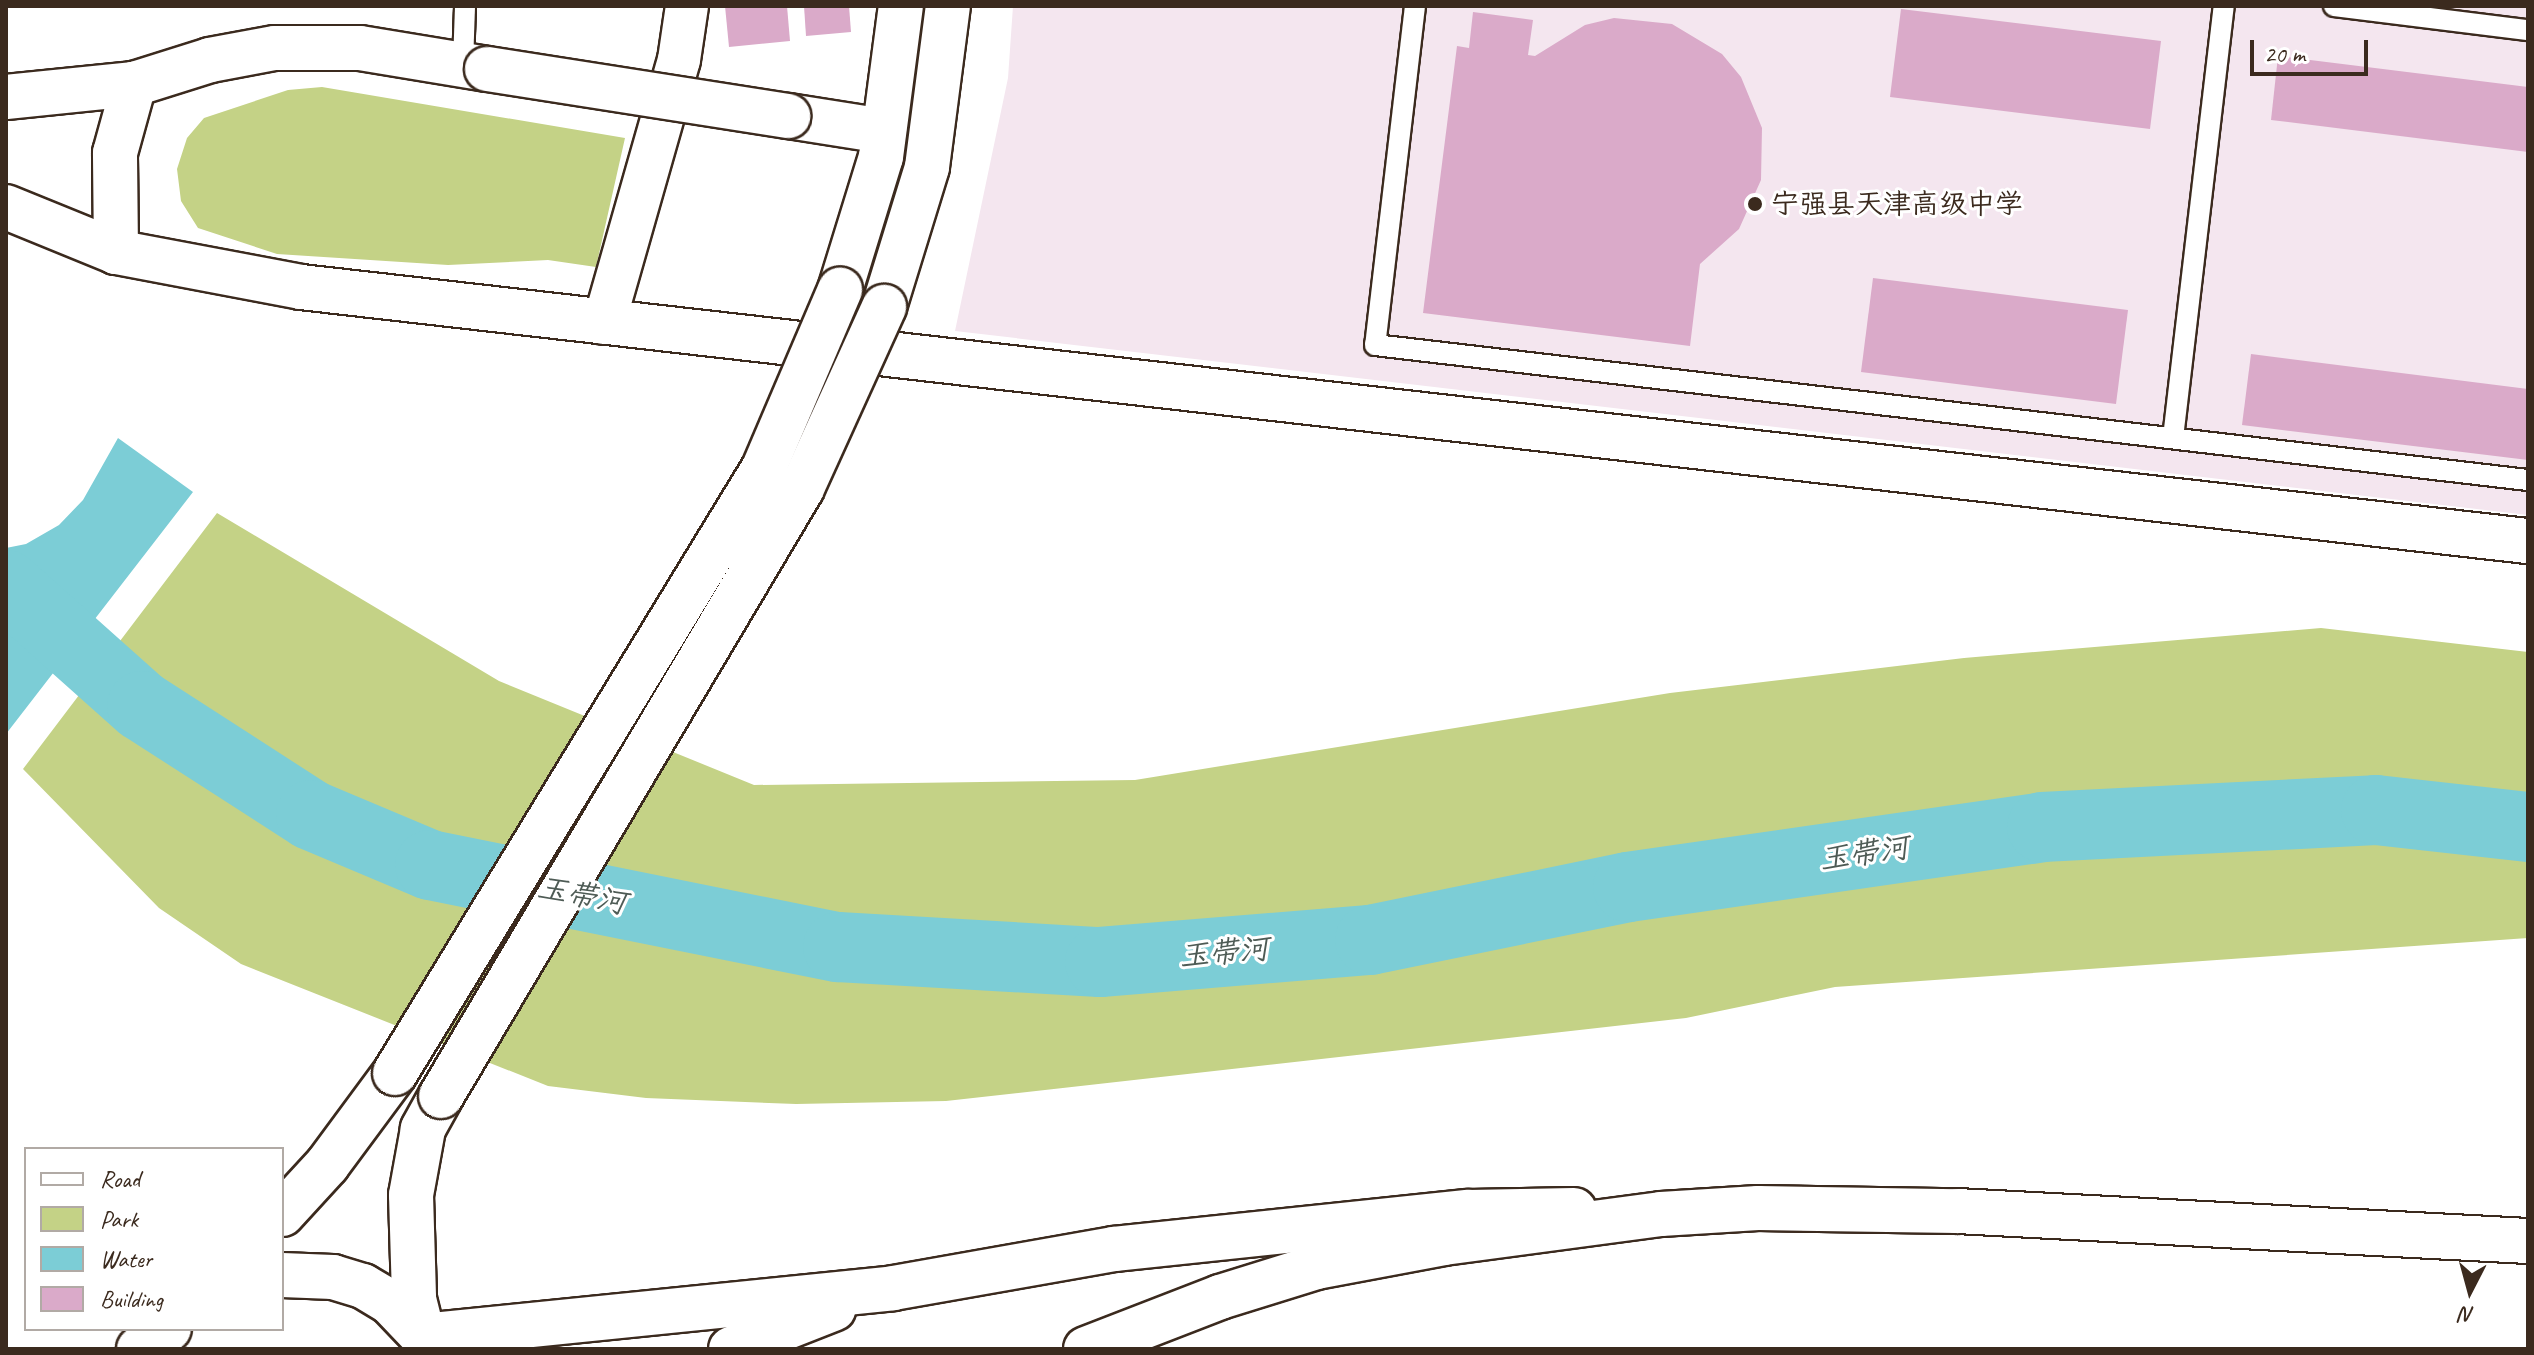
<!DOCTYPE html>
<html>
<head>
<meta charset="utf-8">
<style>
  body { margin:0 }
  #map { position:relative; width:2534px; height:1355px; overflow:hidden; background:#fff; font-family:Caveat,"LXGW WenKai TC",sans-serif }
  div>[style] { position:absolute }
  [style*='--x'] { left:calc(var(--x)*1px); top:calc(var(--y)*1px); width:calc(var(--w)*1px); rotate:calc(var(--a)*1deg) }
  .built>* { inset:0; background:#f4e6ef }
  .green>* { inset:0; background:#c4d286 }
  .water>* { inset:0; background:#7ccdd6 }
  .river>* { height:70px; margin:-35px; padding:0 35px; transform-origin:35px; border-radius:35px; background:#7ccdd6 }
  .building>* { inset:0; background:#daaac9 }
  .roads { filter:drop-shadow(2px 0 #3b2a1e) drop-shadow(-2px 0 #3b2a1e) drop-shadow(0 2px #3b2a1e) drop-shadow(0 -2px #3b2a1e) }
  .lane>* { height:20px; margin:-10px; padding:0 10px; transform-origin:10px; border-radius:10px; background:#fff }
  .street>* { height:42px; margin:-21px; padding:0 21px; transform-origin:21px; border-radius:21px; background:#fff }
  .secondary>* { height:44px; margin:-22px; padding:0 22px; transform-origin:22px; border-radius:22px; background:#fff }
  .highway>* { height:44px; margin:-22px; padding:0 22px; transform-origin:22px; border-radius:22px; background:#fff }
  .bridges { filter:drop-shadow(2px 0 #3b2a1e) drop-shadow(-2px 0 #3b2a1e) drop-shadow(0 2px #3b2a1e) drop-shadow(0 -2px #3b2a1e) }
  .secondary-bridge>* { height:44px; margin:-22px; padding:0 22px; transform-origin:22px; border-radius:22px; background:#fff }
  .dots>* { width:22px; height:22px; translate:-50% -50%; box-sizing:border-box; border:4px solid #fff; border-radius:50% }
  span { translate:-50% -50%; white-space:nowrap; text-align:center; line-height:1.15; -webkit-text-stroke:6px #fff; paint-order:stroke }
  .poi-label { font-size:28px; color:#3b2a1e }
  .left { translate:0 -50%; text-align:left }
  .water-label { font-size:30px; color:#4e5b55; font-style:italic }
  .frame { position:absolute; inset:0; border:8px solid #3b2a1e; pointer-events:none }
  .legend { position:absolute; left:24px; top:1147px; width:260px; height:184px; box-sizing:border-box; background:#fff; border:2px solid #b1aaa5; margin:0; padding:10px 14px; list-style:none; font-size:24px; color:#3b2a1e }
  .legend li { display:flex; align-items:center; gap:16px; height:40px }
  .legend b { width:40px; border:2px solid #b1aaa5 }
  .north { position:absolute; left:2430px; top:1251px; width:80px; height:80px; -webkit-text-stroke:6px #fff; paint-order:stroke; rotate:186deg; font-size:22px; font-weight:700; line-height:32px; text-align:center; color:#3b2a1e }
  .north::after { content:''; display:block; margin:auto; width:28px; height:36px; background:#3b2a1e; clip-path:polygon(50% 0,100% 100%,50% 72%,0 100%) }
  .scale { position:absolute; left:2250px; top:40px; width:118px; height:36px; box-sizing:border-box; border:4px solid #3b2a1e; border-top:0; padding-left:10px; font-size:24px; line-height:28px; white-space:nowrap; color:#3b2a1e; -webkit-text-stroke:6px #fff; paint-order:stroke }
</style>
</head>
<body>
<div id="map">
  <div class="built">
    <div style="clip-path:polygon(1013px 6px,2528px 6px,2528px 515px,955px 331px,1008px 78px)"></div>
  </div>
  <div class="green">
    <div style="clip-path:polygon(322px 87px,625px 138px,596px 267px,548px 260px,448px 265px,277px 254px,198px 228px,181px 201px,177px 169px,187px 138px,204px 118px,288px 90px)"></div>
    <div style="clip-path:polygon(217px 513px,499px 681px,754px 785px,1135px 780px,1670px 693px,1964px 658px,2321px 628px,2528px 652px,2528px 938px,1835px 987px,1686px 1018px,946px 1101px,796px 1104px,646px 1098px,548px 1086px,241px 964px,159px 908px,23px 769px)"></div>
  </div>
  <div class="water">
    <div style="clip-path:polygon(118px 438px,193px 492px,6px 734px,6px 548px,26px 544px,59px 525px,83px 500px)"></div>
  </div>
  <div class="river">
    <div style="--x:6;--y:585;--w:182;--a:41.7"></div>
    <div style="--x:142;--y:706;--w:201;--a:32.8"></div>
    <div style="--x:311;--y:815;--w:129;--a:22.8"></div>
    <div style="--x:430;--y:865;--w:416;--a:11.4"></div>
    <div style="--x:838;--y:947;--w:262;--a:3.3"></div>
    <div style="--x:1100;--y:962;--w:271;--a:-4.7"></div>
    <div style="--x:1370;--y:940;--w:263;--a:-11.6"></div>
    <div style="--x:1628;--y:887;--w:418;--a:-8.2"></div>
    <div style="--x:2042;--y:827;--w:334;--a:-2.9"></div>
    <div style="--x:2376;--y:810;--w:153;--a:6.4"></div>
  </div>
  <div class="building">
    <div style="clip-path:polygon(725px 6px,787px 6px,790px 41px,729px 47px)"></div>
    <div style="clip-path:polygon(804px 6px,849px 6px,851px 32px,806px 36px)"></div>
    <div style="clip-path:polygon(1901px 9px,2161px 41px,2150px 129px,1890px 97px)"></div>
    <div style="clip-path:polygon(1473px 12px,1533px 20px,1528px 55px,1535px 56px,1585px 25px,1614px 18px,1672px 24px,1722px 54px,1741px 77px,1762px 128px,1761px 180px,1739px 229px,1700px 264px,1690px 346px,1423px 313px,1457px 46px,1469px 48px)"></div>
    <div style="clip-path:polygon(2278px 56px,2528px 87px,2528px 152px,2271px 120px)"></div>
    <div style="clip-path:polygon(1873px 278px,2128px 310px,2116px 404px,1861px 372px)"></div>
    <div style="clip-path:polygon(2251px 354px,2528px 389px,2528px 460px,2242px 425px)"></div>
  </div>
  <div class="roads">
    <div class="lane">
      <div style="--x:1415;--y:6;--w:341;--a:96.7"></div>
      <div style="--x:1375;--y:345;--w:1161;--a:6.68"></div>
      <div style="--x:2334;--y:6;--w:195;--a:7.1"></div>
      <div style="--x:463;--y:64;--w:58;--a:-88"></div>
      <div style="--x:2173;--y:438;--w:435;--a:-83.3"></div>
    </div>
    <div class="street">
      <div style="--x:604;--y:323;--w:273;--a:-74.1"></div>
      <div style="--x:679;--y:60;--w:55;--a:-81.6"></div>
    </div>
    <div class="secondary">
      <div style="--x:6;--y:97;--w:129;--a:-5.8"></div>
      <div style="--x:134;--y:84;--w:80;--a:-17.5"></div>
      <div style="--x:210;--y:60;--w:66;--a:-10.5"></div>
      <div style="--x:275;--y:48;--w:85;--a:0"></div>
      <div style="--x:360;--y:48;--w:129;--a:9.4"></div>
      <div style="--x:788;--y:116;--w:97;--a:8.9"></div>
      <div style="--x:6;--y:207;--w:119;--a:22.2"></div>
      <div style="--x:116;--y:252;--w:188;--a:10.7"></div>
      <div style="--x:301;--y:287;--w:2241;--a:6.51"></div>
      <div style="--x:116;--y:252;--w:99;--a:-90.6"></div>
      <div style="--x:115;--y:153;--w:72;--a:-74.6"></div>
      <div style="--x:840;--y:290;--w:139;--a:-72.9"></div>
      <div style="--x:881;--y:157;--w:152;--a:-82.5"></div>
      <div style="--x:884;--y:307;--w:146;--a:-72.9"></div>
      <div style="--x:927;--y:167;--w:162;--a:-82.6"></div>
      <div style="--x:441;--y:1096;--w:38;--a:119"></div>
      <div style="--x:423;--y:1129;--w:67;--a:100.3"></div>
      <div style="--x:411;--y:1195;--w:104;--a:88.3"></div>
      <div style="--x:414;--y:1299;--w:38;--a:76"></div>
      <div style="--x:423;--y:1336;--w:472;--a:-5.8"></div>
      <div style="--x:893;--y:1288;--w:224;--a:-10"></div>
      <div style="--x:1114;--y:1249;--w:357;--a:-6"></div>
      <div style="--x:1469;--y:1212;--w:105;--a:-1.1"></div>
      <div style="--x:282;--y:1214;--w:67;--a:-47.4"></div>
      <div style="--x:327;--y:1165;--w:114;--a:-53.5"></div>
      <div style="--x:282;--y:1275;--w:51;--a:2.2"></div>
      <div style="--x:333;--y:1277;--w:31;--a:17"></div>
      <div style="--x:363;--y:1286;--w:31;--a:31"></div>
      <div style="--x:390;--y:1302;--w:54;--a:46.5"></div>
      <div style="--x:139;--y:1349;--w:36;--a:-34"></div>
      <div style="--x:731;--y:1349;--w:110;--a:-21.4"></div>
    </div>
    <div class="highway">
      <div style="--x:1086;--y:1349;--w:144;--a:-21.2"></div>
      <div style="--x:1220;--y:1297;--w:102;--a:-17.2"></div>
      <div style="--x:1317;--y:1267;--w:129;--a:-10.7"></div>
      <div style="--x:1444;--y:1243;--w:219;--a:-7.6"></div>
      <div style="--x:1661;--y:1214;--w:97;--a:-3.5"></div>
      <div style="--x:1758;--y:1208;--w:199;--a:0.9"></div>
      <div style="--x:1957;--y:1211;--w:572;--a:3.01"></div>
    </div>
  </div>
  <div class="bridges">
    <div class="secondary-bridge">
      <div style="--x:487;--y:69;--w:305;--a:8.9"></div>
      <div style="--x:395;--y:1073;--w:709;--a:-58.62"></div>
      <div style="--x:764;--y:468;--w:194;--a:-66.9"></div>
      <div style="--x:441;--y:1096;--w:707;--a:-59.3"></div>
      <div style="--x:802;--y:488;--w:199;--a:-65.6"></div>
    </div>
  </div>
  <div class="dots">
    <div style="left:1755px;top:204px;background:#3b2a1e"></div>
  </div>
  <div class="poi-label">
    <span class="left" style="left:1771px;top:204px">宁强县天津高级中学</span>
  </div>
  <div class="water-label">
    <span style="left:1864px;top:853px;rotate:-8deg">玉带河</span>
    <span style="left:582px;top:895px;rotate:11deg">玉带河</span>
    <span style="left:1224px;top:952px;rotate:-5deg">玉带河</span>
  </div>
  <div class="frame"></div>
  <ul class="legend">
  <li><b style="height:10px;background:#fff"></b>Road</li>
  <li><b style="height:22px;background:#c4d286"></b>Park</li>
  <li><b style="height:22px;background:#7ccdd6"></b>Water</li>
  <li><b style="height:22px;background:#daaac9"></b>Building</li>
  </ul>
  <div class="north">N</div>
  <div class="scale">20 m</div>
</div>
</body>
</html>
